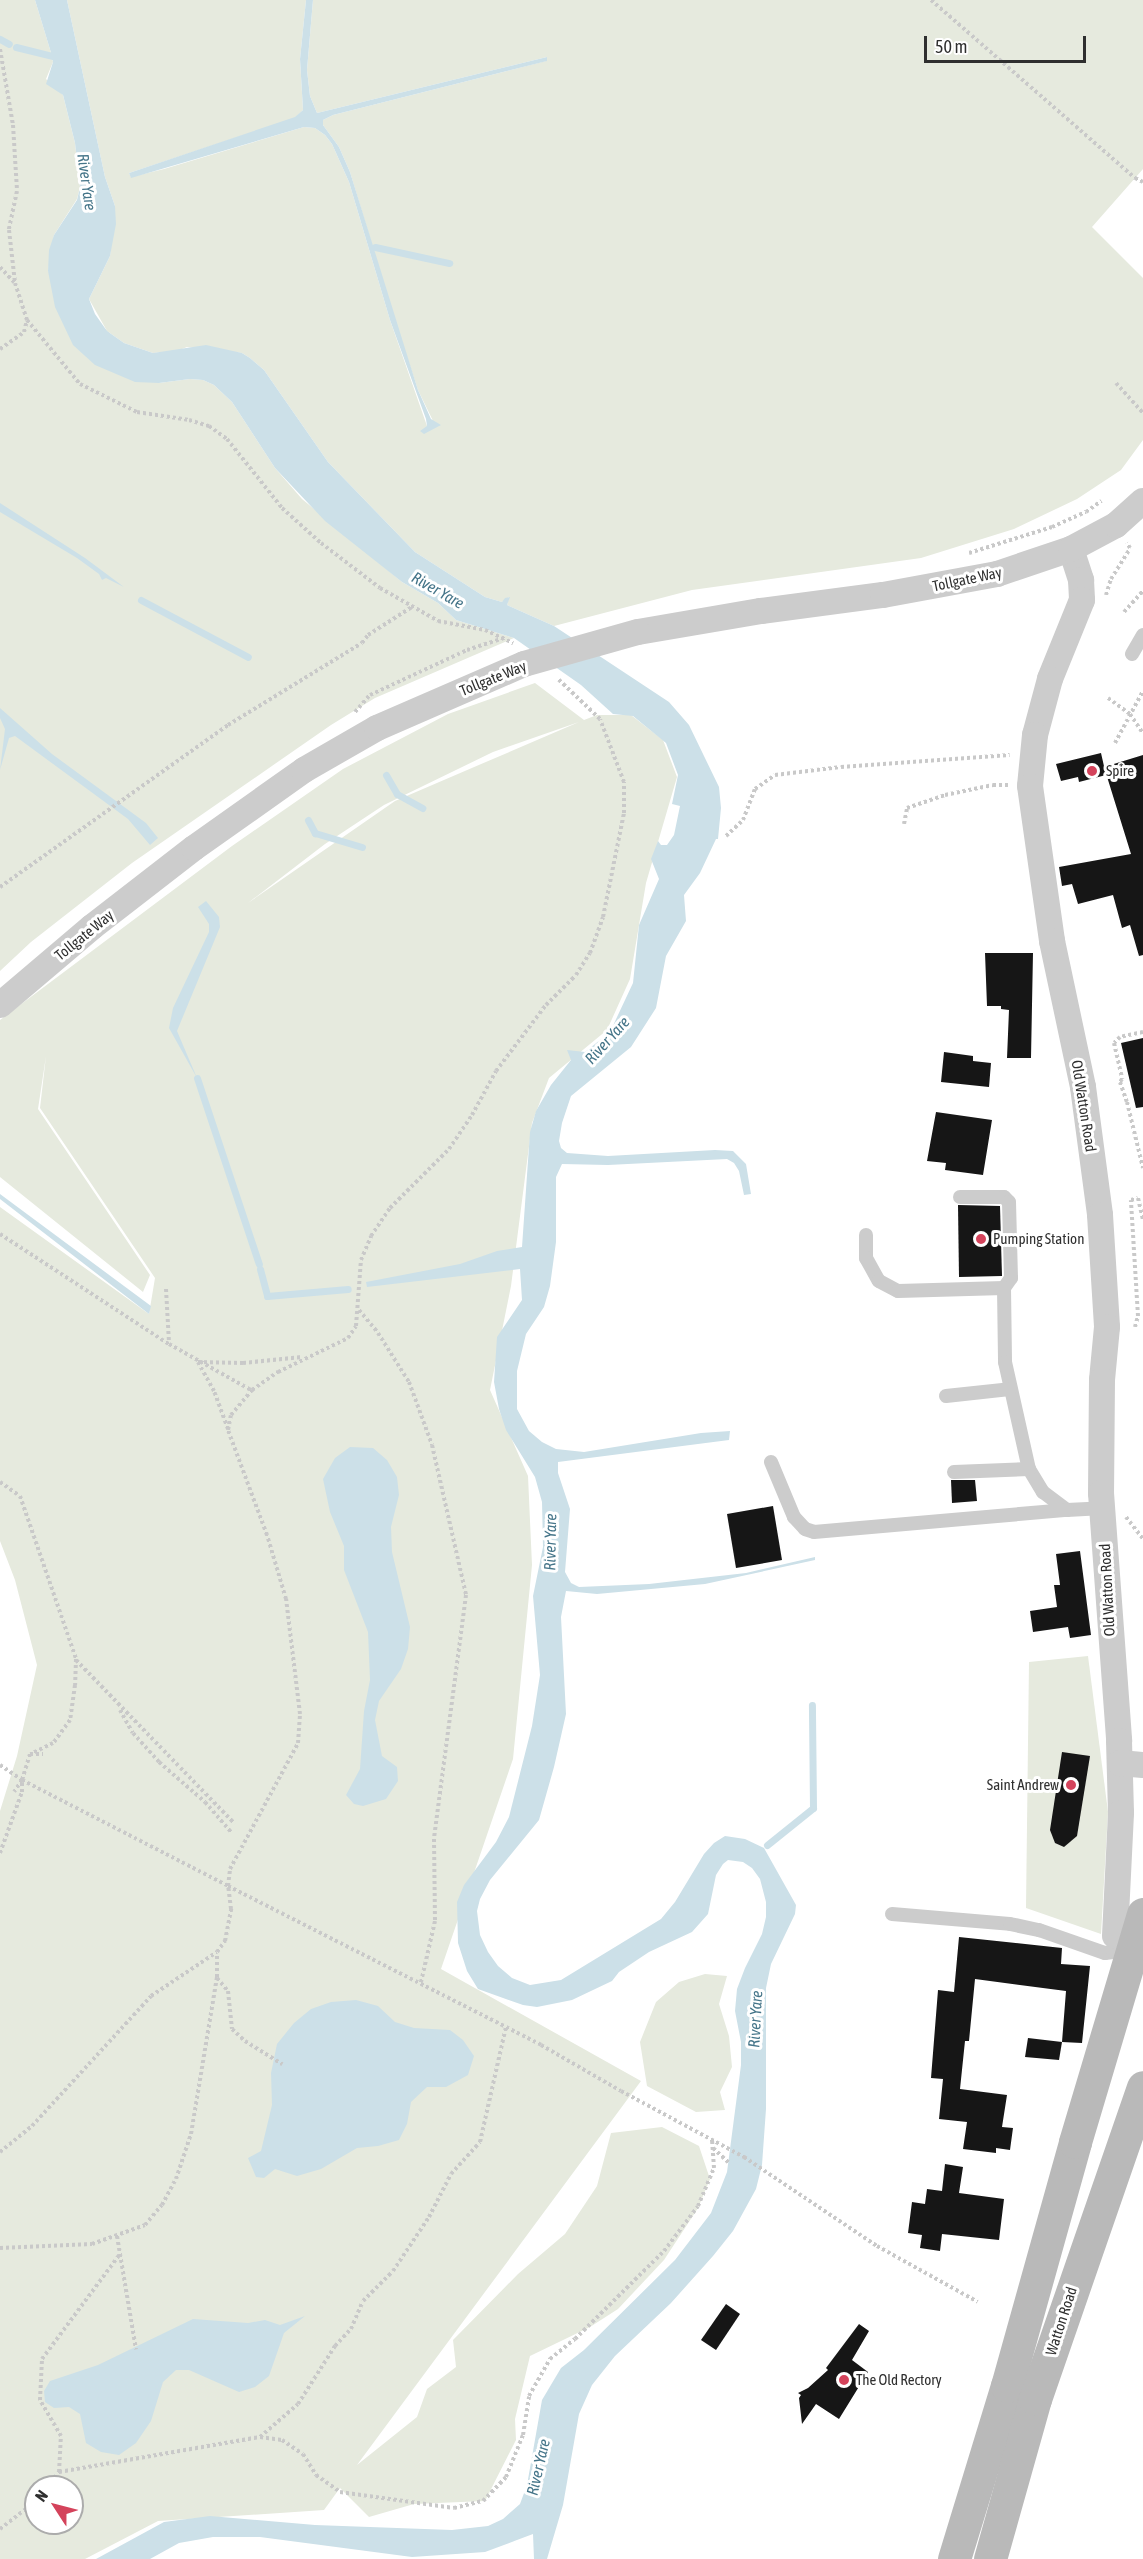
<!DOCTYPE html>
<html>
<head>
<meta charset="utf-8">
<style>
  body { margin:0 }
  #map { position:relative; width:1143px; height:2559px; overflow:hidden; background:#fff; font-family:"Asap Condensed",sans-serif }
  div>[style] { position:absolute }
  [style*='--x'] { left:calc(var(--x)*1px); top:calc(var(--y)*1px); width:calc(var(--w)*1px); rotate:calc(var(--a)*1deg) }
  .green>* { inset:0; background:#e6eade }
  .water>* { inset:0; background:#cce0e8 }
  .stream>* { height:7px; margin:-3.5px; padding:0 3.5px; transform-origin:3.5px; border-radius:3.5px; background:#cce0e8 }
  .building>* { inset:0; background:#161616 }
  .path>* { height:4px; margin-top:-2px; transform-origin:0; background:repeating-linear-gradient(90deg,#c9c9c9 0 3px,transparent 0 6px) }
  .lane>* { height:14px; margin:-7px; padding:0 7px; transform-origin:7px; border-radius:7px; background:#ccc }
  .street>* { height:26px; margin:-13px; padding:0 13px; transform-origin:13px; border-radius:13px; background:#ccc }
  .secondary>* { height:33px; margin:-16.5px; padding:0 16.5px; transform-origin:16.5px; border-radius:16.5px; background:#b9b9b9 }
  .street-bridge>* { height:26px; margin:-13px; padding:0 13px; transform-origin:13px; border-radius:13px; background:#ccc }
  .dots>* { width:16px; height:16px; translate:-50% -50%; box-sizing:border-box; border:3px solid #fff; border-radius:50% }
  span { translate:-50% -50%; white-space:nowrap; text-align:center; line-height:1.15; -webkit-text-stroke:6px #fff; paint-order:stroke }
  .street-label { font-size:15px; color:#2f2f2f }
  .poi-label { font-size:15px; color:#2f2f2f }
  .left { translate:0 -50%; text-align:left }
  .right { translate:-100% -50%; text-align:right }
  .water-label { font-size:16px; color:#457589; font-style:italic }
  .north { position:absolute; left:24px; top:2475px; width:60px; height:60px; box-sizing:border-box; background:#fff; border:2px solid #acacac; border-radius:50%; rotate:306deg; font-size:16px; font-weight:700; line-height:24px; text-align:center; color:#2f2f2f }
  .north::after { content:''; display:block; margin:auto; width:21px; height:27px; background:#d4435b; clip-path:polygon(50% 0,100% 100%,50% 72%,0 100%) }
  .scale { position:absolute; left:924px; top:36px; width:162px; height:27px; box-sizing:border-box; border:3px solid #2f2f2f; border-top:0; padding-left:8px; font-size:18px; line-height:21px; white-space:nowrap; color:#2f2f2f; -webkit-text-stroke:4px #fff; paint-order:stroke }
</style>
</head>
<body>
<div id="map">
  <div class="green">
    <div style="clip-path:polygon(0 0,35px 0,52px 56px,53px 62px,46px 79px,63px 95px,75px 143px,80px 187px,77px 199px,54px 235px,48px 271px,159px 383px,190px 379px,203px 380px,214px 385px,232px 402px,275px 468px,302px 499px,402px 582px,438px 603px,456px 620px,514px 638px,375px 698px,331px 725px,132px 863px,31px 942px,0 971px)"></div>
    <div style="clip-path:polygon(67px 0,306px 0,300px 59px,303px 110px,295px 118px,129px 173px,131px 177px,164px 169px,304px 127px,315px 128px,325px 135px,332px 144px,349px 182px,390px 320px,427px 426px,434px 423px,418px 390px,394px 317px,350px 172px,339px 147px,323px 125px,323px 120px,333px 115px,546px 61px,547px 57px,317px 113px,310px 96px,307px 70px,313px 0,1143px 0,1143px 169px,1092px 227px,1143px 278px,1143px 440px,1121px 470px,1077px 499px,1014px 529px,921px 558px,692px 590px,554px 626px,507px 605px,509px 597px,502px 602px,485px 597px,415px 552px,328px 462px,264px 370px,250px 358px,242px 353px,187px 347px,177px 351px,153px 353px,124px 343px,107px 331px,89px 299px,110px 256px,115px 206px,105px 177px)"></div>
    <div style="clip-path:polygon(evenodd,535px 683px,584px 720px,597px 715px,631px 715px,663px 740px,677px 777px,646px 883px,630px 979px,607px 1030px,549px 1078px,532px 1123px,511px 1286px,490px 1390px,528px 1476px,532px 1565px,513px 1759px,441px 1969px,641px 2081px,357px 2465px,417px 2417px,427px 2389px,456px 2367px,453px 2340px,518px 2274px,565px 2234px,597px 2186px,611px 2133px,662px 2127px,699px 2146px,710px 2179px,698px 2208px,664px 2260px,618px 2309px,590px 2327px,530px 2356px,515px 2419px,516px 2440px,485px 2501px,414px 2504px,369px 2517px,340px 2488px,324px 2510px,158px 2521px,85px 2559px,0 2559px,0 1811px,17px 1756px,37px 1665px,15px 1580px,0 1541px,0 1207px,149px 1314px,155px 1278px,40px 1108px,46px 1056px,38px 1109px,150px 1275px,143px 1292px,0 1177px,0 1020px,232px 846px,343px 769px,448px 714px,535px 683px,579px 722px,395px 801px,248px 903px,325px 844px,384px 805px,493px 752px,579px 722px,535px 683px,36px 2487px,72px 2487px,72px 2523px,36px 2523px,36px 2487px)"></div>
    <div style="clip-path:polygon(1088px 1656px,1108px 1812px,1101px 1934px,1026px 1908px,1029px 1662px)"></div>
    <div style="clip-path:polygon(705px 1974px,727px 1976px,719px 2004px,729px 2036px,732px 2067px,720px 2092px,725px 2110px,696px 2112px,647px 2086px,640px 2042px,656px 2002px,679px 1982px)"></div>
  </div>
  <div class="water">
    <div style="clip-path:polygon(35px 0,67px 0,105px 177px,115px 206px,116px 224px,110px 256px,89px 299px,95px 314px,107px 331px,124px 343px,153px 353px,206px 345px,242px 353px,250px 358px,264px 370px,328px 462px,415px 552px,485px 597px,502px 602px,505px 598px,510px 597px,507px 605px,554px 626px,669px 702px,689px 725px,719px 787px,721px 808px,718px 839px,716px 839px,700px 873px,684px 895px,686px 921px,666px 956px,656px 1008px,631px 1047px,571px 1096px,562px 1123px,559px 1141px,561px 1148px,567px 1153px,608px 1156px,715px 1150px,733px 1151px,746px 1164px,751px 1194px,744px 1195px,739px 1171px,734px 1163px,727px 1159px,608px 1165px,562px 1164px,556px 1177px,556px 1242px,550px 1286px,544px 1307px,526px 1334px,517px 1371px,517px 1409px,529px 1431px,542px 1442px,556px 1449px,584px 1452px,701px 1433px,730px 1431px,729px 1440px,558px 1462px,558px 1473px,570px 1509px,565px 1572px,571px 1583px,579px 1587px,649px 1584px,746px 1573px,815px 1557px,815px 1560px,705px 1584px,597px 1594px,566px 1591px,561px 1617px,566px 1714px,554px 1767px,539px 1820px,490px 1880px,480px 1899px,477px 1911px,480px 1935px,488px 1952px,498px 1966px,512px 1978px,530px 1985px,561px 1980px,661px 1919px,675px 1902px,704px 1854px,714px 1843px,725px 1836px,745px 1839px,764px 1848px,796px 1905px,795px 1914px,771px 1964px,766px 1988px,766px 2109px,762px 2165px,756px 2189px,733px 2231px,713px 2256px,671px 2303px,615px 2356px,592px 2385px,579px 2414px,563px 2505px,547px 2559px,534px 2559px,533px 2534px,485px 2552px,412px 2557px,260px 2537px,213px 2537px,179px 2543px,150px 2559px,96px 2559px,164px 2522px,210px 2516px,315px 2525px,452px 2530px,488px 2526px,503px 2519px,520px 2504px,527px 2485px,542px 2400px,561px 2368px,584px 2350px,675px 2260px,711px 2213px,727px 2172px,741px 2065px,741px 2042px,735px 2011px,737px 1989px,745px 1968px,762px 1934px,766px 1917px,766px 1902px,760px 1879px,752px 1868px,743px 1862px,728px 1860px,723px 1864px,716px 1875px,708px 1914px,692px 1932px,649px 1952px,619px 1972px,612px 1981px,572px 2000px,537px 2007px,523px 2005px,478px 1989px,467px 1971px,458px 1943px,457px 1902px,464px 1885px,496px 1842px,509px 1817px,532px 1726px,540px 1675px,533px 1596px,543px 1547px,542px 1502px,535px 1477px,506px 1430px,499px 1409px,494px 1382px,497px 1337px,522px 1300px,520px 1269px,367px 1287px,366px 1282px,460px 1264px,497px 1251px,522px 1247px,530px 1132px,536px 1111px,551px 1085px,571px 1060px,567px 1050px,585px 1052px,610px 1032px,633px 983px,639px 925px,659px 879px,651px 859px,658px 841px,661px 845px,667px 845px,674px 835px,680px 806px,672px 804px,678px 775px,666px 743px,633px 716px,613px 714px,581px 685px,514px 638px,456px 620px,438px 603px,402px 582px,325px 521px,275px 468px,232px 402px,214px 385px,203px 380px,190px 379px,159px 383px,135px 382px,95px 365px,73px 345px,55px 307px,48px 271px,49px 250px,54px 235px,77px 200px,80px 187px,75px 143px,63px 95px,46px 84px,53px 62px,52px 56px)"></div>
    <div style="clip-path:polygon(306px 0,313px 0,307px 70px,310px 96px,317px 113px,547px 57px,547px 61px,333px 115px,323px 120px,323px 125px,339px 147px,350px 172px,418px 390px,431px 419px,441px 425px,424px 434px,420px 431px,427px 426px,426px 419px,390px 320px,349px 182px,332px 144px,325px 135px,315px 128px,304px 127px,131px 178px,129px 173px,295px 117px,303px 110px,300px 59px)"></div>
    <div style="clip-path:polygon(0 503px,85px 558px,124px 587px,106px 578px,102px 580px,99px 574px,77px 558px,0 512px)"></div>
    <div style="clip-path:polygon(0 708px,52px 754px,146px 823px,158px 838px,150px 845px,128px 819px,15px 736px,9px 738px,0 770px,5px 729px,0 718px)"></div>
    <div style="clip-path:polygon(206px 901px,219px 917px,220px 927px,177px 1031px,197px 1078px,169px 1028px,173px 1008px,209px 932px,209px 924px,198px 907px)"></div>
    <div style="clip-path:polygon(0 1194px,151px 1306px,149px 1314px,0 1199px)"></div>
    <div style="clip-path:polygon(350px 1447px,373px 1448px,387px 1460px,397px 1477px,399px 1495px,391px 1527px,392px 1552px,410px 1627px,408px 1649px,401px 1669px,379px 1701px,375px 1720px,382px 1756px,397px 1767px,398px 1781px,386px 1799px,363px 1806px,354px 1804px,346px 1795px,360px 1769px,364px 1711px,370px 1680px,368px 1632px,344px 1570px,344px 1546px,330px 1512px,323px 1479px,335px 1458px)"></div>
    <div style="clip-path:polygon(356px 2000px,378px 2006px,395px 2022px,414px 2028px,450px 2030px,463px 2040px,474px 2056px,468px 2075px,446px 2087px,427px 2087px,411px 2102px,407px 2124px,399px 2140px,378px 2146px,357px 2148px,321px 2169px,297px 2176px,275px 2169px,264px 2178px,256px 2177px,248px 2158px,261px 2151px,272px 2105px,271px 2073px,277px 2044px,294px 2023px,311px 2009px,331px 2002px)"></div>
    <div style="clip-path:polygon(305px 2316px,284px 2333px,269px 2376px,255px 2387px,239px 2392px,189px 2370px,176px 2370px,163px 2382px,151px 2421px,136px 2443px,119px 2455px,101px 2452px,86px 2443px,80px 2414px,69px 2407px,54px 2408px,45px 2402px,44px 2391px,50px 2381px,98px 2365px,193px 2319px,248px 2323px,265px 2320px,280px 2325px)"></div>
  </div>
  <div class="stream">
    <div style="--x:0;--y:39;--w:10;--a:29"></div>
    <div style="--x:16;--y:47;--w:37;--a:14"></div>
    <div style="--x:375;--y:247;--w:76;--a:12.2"></div>
    <div style="--x:141;--y:600;--w:121;--a:28"></div>
    <div style="--x:386;--y:775;--w:22;--a:60"></div>
    <div style="--x:397;--y:794;--w:29;--a:29"></div>
    <div style="--x:308;--y:820;--w:15;--a:62"></div>
    <div style="--x:315;--y:833;--w:49;--a:16.6"></div>
    <div style="--x:197;--y:1078;--w:196;--a:71.6"></div>
    <div style="--x:260;--y:1269;--w:28;--a:75"></div>
    <div style="--x:267;--y:1296;--w:81;--a:-4.9"></div>
    <div style="--x:767;--y:1845;--w:59;--a:-38.8"></div>
    <div style="--x:813;--y:1808;--w:103;--a:-90.6"></div>
  </div>
  <div class="building">
    <div style="clip-path:polygon(1101px 753px,1106px 775px,1079px 782px,1078px 777px,1061px 781px,1056px 764px)"></div>
    <div style="clip-path:polygon(1143px 755px,1143px 955px,1139px 956px,1130px 925px,1122px 928px,1113px 895px,1078px 904px,1072px 884px,1062px 886px,1059px 867px,1131px 854px,1104px 767px)"></div>
    <div style="clip-path:polygon(985px 953px,1033px 953px,1031px 1058px,1007px 1058px,1009px 1010px,1001px 1009px,1001px 1006px,987px 1006px)"></div>
    <div style="clip-path:polygon(1143px 1038px,1143px 1107px,1136px 1108px,1121px 1043px)"></div>
    <div style="clip-path:polygon(944px 1052px,973px 1056px,973px 1061px,991px 1063px,989px 1087px,941px 1082px)"></div>
    <div style="clip-path:polygon(936px 1112px,992px 1120px,983px 1175px,945px 1170px,946px 1163px,927px 1161px)"></div>
    <div style="clip-path:polygon(958px 1205px,1000px 1206px,1002px 1276px,959px 1277px)"></div>
    <div style="clip-path:polygon(951px 1480px,975px 1480px,977px 1501px,952px 1503px)"></div>
    <div style="clip-path:polygon(773px 1506px,782px 1560px,736px 1568px,727px 1514px)"></div>
    <div style="clip-path:polygon(1080px 1551px,1091px 1635px,1070px 1638px,1068px 1627px,1033px 1632px,1030px 1611px,1057px 1607px,1054px 1585px,1060px 1585px,1056px 1554px)"></div>
    <div style="clip-path:polygon(1062px 1752px,1090px 1756px,1077px 1836px,1064px 1847px,1055px 1843px,1050px 1830px)"></div>
    <div style="clip-path:polygon(959px 1937px,1062px 1948px,1061px 1964px,1090px 1966px,1082px 2043px,1062px 2042px,1066px 1991px,975px 1979px,969px 2041px,965px 2041px,960px 2089px,1007px 2095px,1002px 2127px,1013px 2128px,1010px 2150px,996px 2148px,996px 2153px,963px 2149px,967px 2122px,939px 2119px,943px 2079px,931px 2078px,938px 1990px,954px 1992px)"></div>
    <div style="clip-path:polygon(1028px 2038px,1062px 2042px,1059px 2060px,1025px 2057px)"></div>
    <div style="clip-path:polygon(945px 2164px,963px 2167px,959px 2193px,1004px 2199px,999px 2240px,942px 2234px,940px 2251px,920px 2248px,922px 2235px,908px 2233px,912px 2202px,925px 2204px,927px 2189px,942px 2191px)"></div>
    <div style="clip-path:polygon(726px 2304px,740px 2314px,716px 2350px,701px 2340px)"></div>
    <div style="clip-path:polygon(859px 2324px,869px 2331px,852px 2360px,868px 2372px,839px 2419px,816px 2404px,802px 2424px,799px 2398px,801px 2395px,798px 2393px,808px 2388px,828px 2370px,826px 2368px)"></div>
  </div>
  <div class="path">
    <div style="--x:931;--y:0;--w:271;--a:41.1"></div>
    <div style="--x:1135;--y:178;--w:9;--a:27"></div>
    <div style="--x:0;--y:49;--w:77;--a:80.3"></div>
    <div style="--x:13;--y:125;--w:66;--a:86.5"></div>
    <div style="--x:17;--y:191;--w:40;--a:102"></div>
    <div style="--x:9;--y:230;--w:53;--a:83.5"></div>
    <div style="--x:15;--y:283;--w:39;--a:72"></div>
    <div style="--x:27;--y:320;--w:83;--a:50.4"></div>
    <div style="--x:80;--y:384;--w:64;--a:26.2"></div>
    <div style="--x:137;--y:412;--w:53;--a:8.7"></div>
    <div style="--x:189;--y:420;--w:21;--a:17"></div>
    <div style="--x:209;--y:426;--w:22;--a:36"></div>
    <div style="--x:227;--y:439;--w:88;--a:51.4"></div>
    <div style="--x:282;--y:508;--w:52;--a:41.9"></div>
    <div style="--x:321;--y:543;--w:74;--a:37.3"></div>
    <div style="--x:380;--y:588;--w:67;--a:29.6"></div>
    <div style="--x:438;--y:621;--w:48;--a:10.8"></div>
    <div style="--x:485;--y:630;--w:31;--a:25"></div>
    <div style="--x:0;--y:267;--w:21;--a:47"></div>
    <div style="--x:0;--y:349;--w:29;--a:-35"></div>
    <div style="--x:24;--y:332;--w:12;--a:-76"></div>
    <div style="--x:1116;--y:383;--w:40;--a:48"></div>
    <div style="--x:969;--y:553;--w:87;--a:-17.4"></div>
    <div style="--x:1052;--y:527;--w:37;--a:-24"></div>
    <div style="--x:1086;--y:512;--w:19;--a:-36"></div>
    <div style="--x:1106;--y:595;--w:17;--a:-73"></div>
    <div style="--x:1111;--y:579;--w:36;--a:-58"></div>
    <div style="--x:1130;--y:548;--w:6;--a:-121"></div>
    <div style="--x:1124;--y:612;--w:28;--a:-48"></div>
    <div style="--x:1108;--y:698;--w:27;--a:36"></div>
    <div style="--x:1130;--y:714;--w:23;--a:56"></div>
    <div style="--x:355;--y:712;--w:23;--a:-49"></div>
    <div style="--x:370;--y:695;--w:107;--a:-24.9"></div>
    <div style="--x:467;--y:650;--w:40;--a:-18"></div>
    <div style="--x:1115;--y:743;--w:59;--a:-61.7"></div>
    <div style="--x:904;--y:824;--w:16;--a:-79"></div>
    <div style="--x:907;--y:808;--w:40;--a:-18.9"></div>
    <div style="--x:945;--y:795;--w:49;--a:-11.8"></div>
    <div style="--x:993;--y:785;--w:15;--a:0"></div>
    <div style="--x:726;--y:836;--w:23;--a:-43"></div>
    <div style="--x:743;--y:820;--w:33;--a:-69"></div>
    <div style="--x:755;--y:789;--w:24;--a:-35"></div>
    <div style="--x:775;--y:775;--w:66;--a:-6.9"></div>
    <div style="--x:841;--y:767;--w:169;--a:-4.1"></div>
    <div style="--x:0;--y:887;--w:280;--a:-35.4"></div>
    <div style="--x:228;--y:725;--w:157;--a:-31.5"></div>
    <div style="--x:362;--y:643;--w:10;--a:-53"></div>
    <div style="--x:368;--y:635;--w:52;--a:-32.5"></div>
    <div style="--x:1143;--y:1032;--w:24;--a:168"></div>
    <div style="--x:1120;--y:1037;--w:8;--a:135"></div>
    <div style="--x:1114;--y:1043;--w:37;--a:77"></div>
    <div style="--x:1122;--y:1079;--w:4;--a:124"></div>
    <div style="--x:1120;--y:1082;--w:21;--a:71"></div>
    <div style="--x:1127;--y:1102;--w:68;--a:76.4"></div>
    <div style="--x:0;--y:1234;--w:202;--a:33.1"></div>
    <div style="--x:169;--y:1344;--w:94;--a:29.3"></div>
    <div style="--x:166;--y:1289;--w:54;--a:86.8"></div>
    <div style="--x:359;--y:1310;--w:30;--a:50"></div>
    <div style="--x:378;--y:1333;--w:58;--a:57.7"></div>
    <div style="--x:409;--y:1382;--w:67;--a:69.9"></div>
    <div style="--x:432;--y:1445;--w:154;--a:77.2"></div>
    <div style="--x:466;--y:1595;--w:246;--a:97.5"></div>
    <div style="--x:434;--y:1839;--w:82;--a:89.3"></div>
    <div style="--x:435;--y:1921;--w:63;--a:102.9"></div>
    <div style="--x:1135;--y:1327;--w:11;--a:-75"></div>
    <div style="--x:1138;--y:1316;--w:116;--a:-93.5"></div>
    <div style="--x:1131;--y:1200;--w:7;--a:-16"></div>
    <div style="--x:1138;--y:1198;--w:22;--a:77"></div>
    <div style="--x:228;--y:1429;--w:40;--a:-110.2"></div>
    <div style="--x:214;--y:1391;--w:33;--a:-119"></div>
    <div style="--x:198;--y:1362;--w:45;--a:1.3"></div>
    <div style="--x:243;--y:1363;--w:59;--a:-5.8"></div>
    <div style="--x:0;--y:1482;--w:24;--a:35"></div>
    <div style="--x:20;--y:1496;--w:172;--a:71"></div>
    <div style="--x:76;--y:1659;--w:26;--a:92"></div>
    <div style="--x:75;--y:1685;--w:35;--a:98"></div>
    <div style="--x:70;--y:1720;--w:29;--a:126"></div>
    <div style="--x:53;--y:1743;--w:25;--a:154"></div>
    <div style="--x:30;--y:1754;--w:27;--a:107"></div>
    <div style="--x:22;--y:1780;--w:14;--a:124"></div>
    <div style="--x:1126;--y:1517;--w:28;--a:52"></div>
    <div style="--x:76;--y:1660;--w:228;--a:45.9"></div>
    <div style="--x:120;--y:1710;--w:26;--a:61"></div>
    <div style="--x:133;--y:1733;--w:39;--a:48"></div>
    <div style="--x:159;--y:1762;--w:61;--a:41"></div>
    <div style="--x:205;--y:1802;--w:40;--a:49"></div>
    <div style="--x:30;--y:1754;--w:13;--a:0"></div>
    <div style="--x:0;--y:1765;--w:27;--a:34"></div>
    <div style="--x:22;--y:1780;--w:232;--a:27.2"></div>
    <div style="--x:228;--y:1886;--w:351;--a:26.9"></div>
    <div style="--x:541;--y:2045;--w:92;--a:29.9"></div>
    <div style="--x:621;--y:2091;--w:140;--a:28.2"></div>
    <div style="--x:744;--y:2157;--w:160;--a:33.8"></div>
    <div style="--x:877;--y:2246;--w:115;--a:29"></div>
    <div style="--x:0;--y:1853;--w:65;--a:-70.2"></div>
    <div style="--x:22;--y:1792;--w:12;--a:-90"></div>
    <div style="--x:217;--y:1978;--w:17;--a:50"></div>
    <div style="--x:228;--y:1991;--w:38;--a:84"></div>
    <div style="--x:232;--y:2029;--w:18;--a:43"></div>
    <div style="--x:245;--y:2041;--w:44;--a:31.9"></div>
    <div style="--x:713;--y:2148;--w:22;--a:43"></div>
    <div style="--x:0;--y:2152;--w:41;--a:-39.1"></div>
    <div style="--x:32;--y:2126;--w:176;--a:-47.5"></div>
    <div style="--x:151;--y:1996;--w:79;--a:-33.7"></div>
    <div style="--x:217;--y:1952;--w:14;--a:-54"></div>
    <div style="--x:225;--y:1941;--w:33;--a:-79"></div>
    <div style="--x:231;--y:1909;--w:23;--a:-97"></div>
    <div style="--x:228;--y:1886;--w:17;--a:-83"></div>
    <div style="--x:230;--y:1869;--w:143;--a:-61.6"></div>
    <div style="--x:298;--y:1743;--w:29;--a:-86"></div>
    <div style="--x:300;--y:1714;--w:116;--a:-96.9"></div>
    <div style="--x:286;--y:1599;--w:67;--a:-106.5"></div>
    <div style="--x:267;--y:1535;--w:112;--a:-110.4"></div>
    <div style="--x:228;--y:1430;--w:15;--a:-79"></div>
    <div style="--x:231;--y:1415;--w:33;--a:-50"></div>
    <div style="--x:252;--y:1390;--w:32;--a:-35"></div>
    <div style="--x:278;--y:1372;--w:78;--a:-25.9"></div>
    <div style="--x:348;--y:1338;--w:14;--a:-56"></div>
    <div style="--x:356;--y:1326;--w:66;--a:-85.7"></div>
    <div style="--x:361;--y:1260;--w:26;--a:-67"></div>
    <div style="--x:371;--y:1236;--w:34;--a:-56"></div>
    <div style="--x:390;--y:1208;--w:83;--a:-45"></div>
    <div style="--x:449;--y:1149;--w:41;--a:-55.9"></div>
    <div style="--x:472;--y:1115;--w:50;--a:-61.4"></div>
    <div style="--x:496;--y:1071;--w:83;--a:-52.9"></div>
    <div style="--x:546;--y:1005;--w:42;--a:-45"></div>
    <div style="--x:576;--y:975;--w:26;--a:-58"></div>
    <div style="--x:590;--y:953;--w:38;--a:-70"></div>
    <div style="--x:603;--y:917;--w:106;--a:-78.6"></div>
    <div style="--x:624;--y:813;--w:31;--a:-90"></div>
    <div style="--x:624;--y:782;--w:67;--a:-110.9"></div>
    <div style="--x:600;--y:719;--w:59;--a:-136.4"></div>
    <div style="--x:117;--y:2236;--w:115;--a:80.5"></div>
    <div style="--x:0;--y:2248;--w:92;--a:-2.5"></div>
    <div style="--x:92;--y:2244;--w:56;--a:-19.7"></div>
    <div style="--x:145;--y:2225;--w:26;--a:-50"></div>
    <div style="--x:162;--y:2205;--w:30;--a:-62"></div>
    <div style="--x:176;--y:2179;--w:47;--a:-71.6"></div>
    <div style="--x:191;--y:2134;--w:159;--a:-80.6"></div>
    <div style="--x:217;--y:1977;--w:24;--a:-90"></div>
    <div style="--x:260;--y:2437;--w:50;--a:-41"></div>
    <div style="--x:298;--y:2404;--w:69;--a:-57.5"></div>
    <div style="--x:335;--y:2346;--w:23;--a:-47"></div>
    <div style="--x:351;--y:2329;--w:30;--a:-67"></div>
    <div style="--x:363;--y:2301;--w:42;--a:-45"></div>
    <div style="--x:393;--y:2271;--w:65;--a:-56.3"></div>
    <div style="--x:429;--y:2217;--w:48;--a:-62.9"></div>
    <div style="--x:451;--y:2174;--w:43;--a:-47.8"></div>
    <div style="--x:480;--y:2142;--w:118;--a:-77.3"></div>
    <div style="--x:59;--y:2472;--w:204;--a:-9.9"></div>
    <div style="--x:260;--y:2437;--w:22;--a:8"></div>
    <div style="--x:282;--y:2440;--w:25;--a:34"></div>
    <div style="--x:303;--y:2454;--w:25;--a:58"></div>
    <div style="--x:316;--y:2475;--w:29;--a:35"></div>
    <div style="--x:340;--y:2492;--w:115;--a:8"></div>
    <div style="--x:454;--y:2508;--w:30;--a:-14"></div>
    <div style="--x:483;--y:2501;--w:33;--a:-46"></div>
    <div style="--x:506;--y:2477;--w:45;--a:-68"></div>
    <div style="--x:523;--y:2435;--w:39;--a:-81"></div>
    <div style="--x:529;--y:2396;--w:43;--a:-60.4"></div>
    <div style="--x:550;--y:2359;--w:32;--a:-39"></div>
    <div style="--x:575;--y:2339;--w:125;--a:-44.7"></div>
    <div style="--x:664;--y:2251;--w:56;--a:-52.9"></div>
    <div style="--x:698;--y:2206;--w:41;--a:-67.2"></div>
    <div style="--x:714;--y:2168;--w:28;--a:-94"></div>
    <div style="--x:47;--y:2487;--w:19;--a:-51"></div>
    <div style="--x:59;--y:2472;--w:36;--a:-87"></div>
    <div style="--x:61;--y:2436;--w:42;--a:-120.3"></div>
    <div style="--x:40;--y:2400;--w:41;--a:-87.2"></div>
    <div style="--x:42;--y:2359;--w:131;--a:-53.4"></div>
    <div style="--x:0;--y:2529;--w:46;--a:-37.9"></div>
  </div>
  <div class="lane">
    <div style="--x:1132;--y:654;--w:22;--a:-60"></div>
    <div style="--x:960;--y:1197;--w:44;--a:0"></div>
    <div style="--x:1004;--y:1197;--w:7;--a:45"></div>
    <div style="--x:1009;--y:1202;--w:76;--a:88.5"></div>
    <div style="--x:1011;--y:1278;--w:12;--a:125"></div>
    <div style="--x:866;--y:1235;--w:23;--a:90"></div>
    <div style="--x:866;--y:1258;--w:26;--a:61"></div>
    <div style="--x:879;--y:1281;--w:21;--a:28"></div>
    <div style="--x:898;--y:1291;--w:106;--a:-1.6"></div>
    <div style="--x:1004;--y:1288;--w:74;--a:89.2"></div>
    <div style="--x:1005;--y:1362;--w:110;--a:77.4"></div>
    <div style="--x:1029;--y:1469;--w:27;--a:59"></div>
    <div style="--x:1043;--y:1492;--w:30;--a:37"></div>
    <div style="--x:1067;--y:1510;--w:36;--a:-3"></div>
    <div style="--x:946;--y:1396;--w:64;--a:-6.2"></div>
    <div style="--x:771;--y:1462;--w:60;--a:67.3"></div>
    <div style="--x:794;--y:1517;--w:16;--a:47"></div>
    <div style="--x:805;--y:1529;--w:9;--a:18"></div>
    <div style="--x:814;--y:1532;--w:254;--a:-5"></div>
    <div style="--x:954;--y:1472;--w:75;--a:-2.3"></div>
    <div style="--x:892;--y:1914;--w:118;--a:4.8"></div>
    <div style="--x:1010;--y:1924;--w:30;--a:12"></div>
    <div style="--x:1039;--y:1930;--w:70;--a:19.2"></div>
    <div style="--x:1105;--y:1953;--w:8;--a:-7"></div>
    <div style="--x:1113;--y:1952;--w:16;--a:-83"></div>
  </div>
  <div class="street">
    <div style="--x:1071;--y:549;--w:33;--a:72"></div>
    <div style="--x:1081;--y:580;--w:20;--a:87"></div>
    <div style="--x:1082;--y:600;--w:85;--a:112.1"></div>
    <div style="--x:1050;--y:679;--w:58;--a:105"></div>
    <div style="--x:1035;--y:735;--w:51;--a:95.6"></div>
    <div style="--x:1030;--y:786;--w:157;--a:81.9"></div>
    <div style="--x:1052;--y:941;--w:149;--a:78"></div>
    <div style="--x:1083;--y:1087;--w:129;--a:82.4"></div>
    <div style="--x:1100;--y:1215;--w:112;--a:86.4"></div>
    <div style="--x:1107;--y:1327;--w:53;--a:95.4"></div>
    <div style="--x:1102;--y:1380;--w:113;--a:90.5"></div>
    <div style="--x:1101;--y:1493;--w:249;--a:85.8"></div>
    <div style="--x:1119;--y:1741;--w:72;--a:88.4"></div>
    <div style="--x:1121;--y:1813;--w:123;--a:92.8"></div>
    <div style="--x:638;--y:632;--w:125;--a:-9.7"></div>
    <div style="--x:761;--y:611;--w:123;--a:-7.5"></div>
    <div style="--x:883;--y:595;--w:116;--a:-10.4"></div>
    <div style="--x:997;--y:574;--w:78;--a:-18.7"></div>
    <div style="--x:1071;--y:549;--w:51;--a:-28.1"></div>
    <div style="--x:1116;--y:525;--w:36;--a:-42"></div>
    <div style="--x:0;--y:1005;--w:121;--a:-40.3"></div>
    <div style="--x:92;--y:927;--w:129;--a:-37.8"></div>
    <div style="--x:194;--y:848;--w:135;--a:-35.3"></div>
    <div style="--x:304;--y:770;--w:84;--a:-29.9"></div>
    <div style="--x:377;--y:728;--w:160;--a:-23.5"></div>
    <div style="--x:1120;--y:1763;--w:23;--a:5"></div>
  </div>
  <div class="secondary">
    <div style="--x:954;--y:2559;--w:181;--a:-73"></div>
    <div style="--x:1007;--y:2386;--w:253;--a:-74.4"></div>
    <div style="--x:1075;--y:2142;--w:238;--a:-73.4"></div>
    <div style="--x:990;--y:2559;--w:166;--a:-74.3"></div>
    <div style="--x:1035;--y:2399;--w:330;--a:-70.9"></div>
  </div>
  <div class="street-bridge">
    <div style="--x:524;--y:664;--w:118;--a:-15.7"></div>
  </div>
  <div class="dots">
    <div style="left:1092px;top:771px;background:#d4435b"></div>
    <div style="left:981px;top:1239px;background:#d4435b"></div>
    <div style="left:1071px;top:1785px;background:#d4435b"></div>
    <div style="left:844px;top:2380px;background:#d4435b"></div>
  </div>
  <div class="street-label">
    <span style="left:967px;top:579px;rotate:-12deg">Tollgate Way</span>
    <span style="left:493px;top:678px;rotate:-22deg">Tollgate Way</span>
    <span style="left:84px;top:935px;rotate:-39deg">Tollgate Way</span>
    <span style="left:1084px;top:1106px;rotate:81deg">Old Watton Road</span>
    <span style="left:1107px;top:1590px;rotate:-93deg">Old Watton Road</span>
    <span style="left:1061px;top:2321px;rotate:-72deg">Watton Road</span>
  </div>
  <div class="poi-label">
    <span class="left" style="left:1106px;top:771px">Spire</span>
    <span class="left" style="left:993px;top:1239px">Pumping Station</span>
    <span class="right" style="left:1059px;top:1785px">Saint Andrew</span>
    <span class="left" style="left:856px;top:2380px">The Old Rectory</span>
  </div>
  <div class="water-label">
    <span style="left:87px;top:182px;rotate:82deg">River Yare</span>
    <span style="left:438px;top:590px;rotate:30deg">River Yare</span>
    <span style="left:607px;top:1040px;rotate:-48deg">River Yare</span>
    <span style="left:550px;top:1542px;rotate:-89deg">River Yare</span>
    <span style="left:755px;top:2019px;rotate:-87deg">River Yare</span>
    <span style="left:538px;top:2467px;rotate:-77deg">River Yare</span>
  </div>
  <div class="north">N</div>
  <div class="scale">50 m</div>
</div>
</body>
</html>
